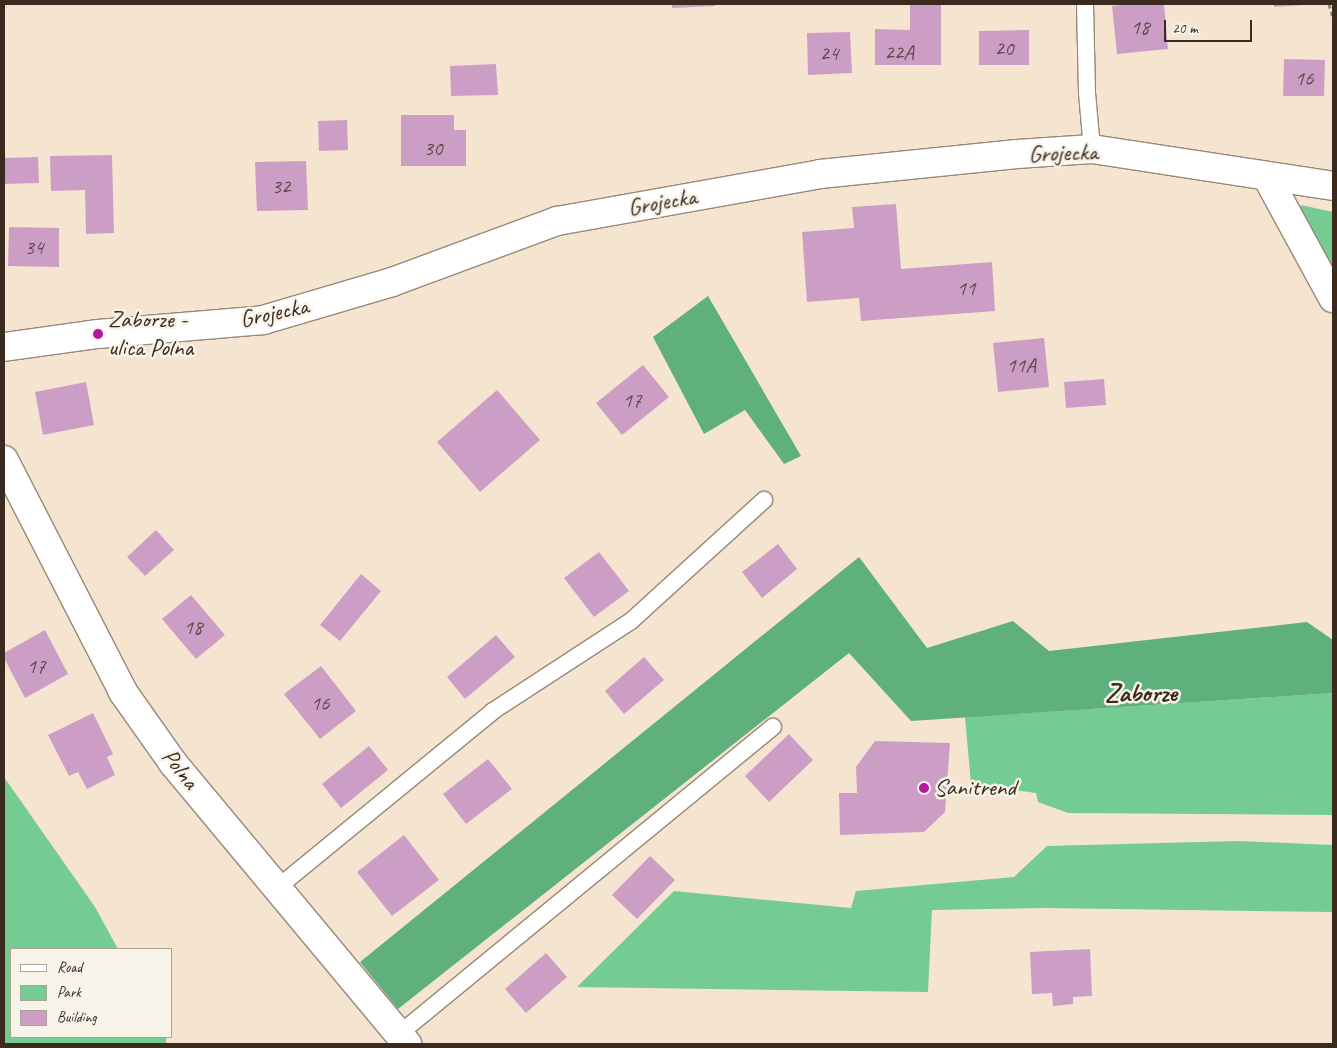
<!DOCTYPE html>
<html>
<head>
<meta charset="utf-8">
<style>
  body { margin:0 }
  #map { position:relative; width:1337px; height:1048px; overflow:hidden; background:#f5e5d0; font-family:Caveat,sans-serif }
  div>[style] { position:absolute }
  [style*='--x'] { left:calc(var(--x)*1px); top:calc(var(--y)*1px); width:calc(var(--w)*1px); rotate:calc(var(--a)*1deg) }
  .green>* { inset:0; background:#74cc92 }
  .forest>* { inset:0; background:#5fb07c }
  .building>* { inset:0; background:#cd9ec5 }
  .path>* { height:3px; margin-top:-1.5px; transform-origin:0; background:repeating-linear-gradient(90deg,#988877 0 4px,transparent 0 8px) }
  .roads { filter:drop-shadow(1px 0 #988877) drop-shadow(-1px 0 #988877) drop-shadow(0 1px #988877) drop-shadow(0 -1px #988877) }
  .lane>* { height:16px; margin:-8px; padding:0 8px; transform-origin:8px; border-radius:8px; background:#fff }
  .street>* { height:28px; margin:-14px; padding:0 14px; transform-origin:14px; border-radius:14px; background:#fff }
  .secondary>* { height:28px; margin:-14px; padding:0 14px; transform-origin:14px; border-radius:14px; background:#fff }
  .dots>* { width:14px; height:14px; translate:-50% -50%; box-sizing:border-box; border:2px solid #f7f3e8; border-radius:50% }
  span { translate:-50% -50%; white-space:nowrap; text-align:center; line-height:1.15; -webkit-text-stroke:5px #f7f3e8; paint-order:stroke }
  .number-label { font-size:21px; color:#604748 }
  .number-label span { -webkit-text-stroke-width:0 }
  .street-label { font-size:24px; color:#3b2a1e }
  .poi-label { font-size:24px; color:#3b2a1e }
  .left { translate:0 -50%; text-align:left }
  .quarter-label { font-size:26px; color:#3b2a1e; font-weight:700 }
  .frame { position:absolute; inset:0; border:5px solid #3b2a1e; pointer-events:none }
  .legend { position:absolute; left:10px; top:948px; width:162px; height:90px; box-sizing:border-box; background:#f7f3e8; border:1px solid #aca397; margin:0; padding:6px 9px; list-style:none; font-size:15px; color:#3b2a1e }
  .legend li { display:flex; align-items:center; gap:10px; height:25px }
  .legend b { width:25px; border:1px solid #aca397 }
  .scale { position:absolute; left:1164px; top:20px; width:88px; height:22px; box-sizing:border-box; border:2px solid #3b2a1e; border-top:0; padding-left:6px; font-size:15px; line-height:18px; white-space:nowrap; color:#3b2a1e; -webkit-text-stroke:4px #f7f3e8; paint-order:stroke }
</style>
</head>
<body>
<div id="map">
  <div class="green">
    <div style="clip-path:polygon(1301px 205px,1333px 212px,1333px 274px,1297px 214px)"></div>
    <div style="clip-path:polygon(1333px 693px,1333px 815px,1068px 813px,1038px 802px,1036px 793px,971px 784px,965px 717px)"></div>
    <div style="clip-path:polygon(4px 777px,95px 907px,118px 949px,11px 949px,11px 1037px,166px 1037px,166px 1044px,4px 1044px)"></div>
    <div style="clip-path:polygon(1238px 841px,1333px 845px,1333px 912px,1045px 908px,932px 910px,928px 992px,577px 987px,674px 891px,851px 908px,856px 891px,1014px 877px,1047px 846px)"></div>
  </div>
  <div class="forest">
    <div style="clip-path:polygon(708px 296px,801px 456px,784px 464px,745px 410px,704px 434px,653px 337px)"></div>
    <div style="clip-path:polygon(859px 557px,927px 648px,1013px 621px,1049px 651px,1307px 622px,1333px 640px,1333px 693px,911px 721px,849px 653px,398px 1009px,360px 962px)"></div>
  </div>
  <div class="building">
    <div style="clip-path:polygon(672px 4px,715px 4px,715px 6px,672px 8px)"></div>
    <div style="clip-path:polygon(1130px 4px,1164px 4px,1168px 49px,1117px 54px,1112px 6px)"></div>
    <div style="clip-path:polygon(1274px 4px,1303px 4px,1303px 5px,1274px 7px)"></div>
    <div style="clip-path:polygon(910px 5px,941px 5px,941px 65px,875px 65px,875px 29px,910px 30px)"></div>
    <div style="clip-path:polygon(1029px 30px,1029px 65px,979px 65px,979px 31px)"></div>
    <div style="clip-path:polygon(850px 32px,852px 73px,808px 75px,807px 33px)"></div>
    <div style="clip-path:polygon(1284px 59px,1325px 60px,1324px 96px,1283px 96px)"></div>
    <div style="clip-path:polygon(496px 64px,498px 95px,451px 96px,450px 66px)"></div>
    <div style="clip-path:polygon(401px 115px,454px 115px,454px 130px,466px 130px,466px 166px,401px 166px)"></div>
    <div style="clip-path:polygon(347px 120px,348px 150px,319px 151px,318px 121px)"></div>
    <div style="clip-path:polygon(112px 155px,114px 233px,86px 234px,85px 190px,51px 191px,50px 156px)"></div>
    <div style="clip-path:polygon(38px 157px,39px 183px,4px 184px,4px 158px)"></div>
    <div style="clip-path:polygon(306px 161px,308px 210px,257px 211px,255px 162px)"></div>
    <div style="clip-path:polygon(896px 204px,901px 269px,992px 262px,995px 311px,861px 321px,859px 298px,807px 302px,802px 232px,854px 228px,852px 207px)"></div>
    <div style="clip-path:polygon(9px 227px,59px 228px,59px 267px,8px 266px)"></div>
    <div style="clip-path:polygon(1044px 338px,1049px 387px,998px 392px,993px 343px)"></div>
    <div style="clip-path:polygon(643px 365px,669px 397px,622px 435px,596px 403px)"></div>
    <div style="clip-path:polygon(1104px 379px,1106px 405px,1066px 408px,1064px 382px)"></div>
    <div style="clip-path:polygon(86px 382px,94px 425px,43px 435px,35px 392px)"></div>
    <div style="clip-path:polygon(497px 390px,540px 440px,480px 492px,437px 442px)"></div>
    <div style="clip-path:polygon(156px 530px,174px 550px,145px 576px,127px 557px)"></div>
    <div style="clip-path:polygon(778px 544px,797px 569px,762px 598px,742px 572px)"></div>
    <div style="clip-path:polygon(599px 552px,629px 591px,594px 617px,564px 578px)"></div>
    <div style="clip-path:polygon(361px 574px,381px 591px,340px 641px,320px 625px)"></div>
    <div style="clip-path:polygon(191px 595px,225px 635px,196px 659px,162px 619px)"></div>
    <div style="clip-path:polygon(45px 630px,68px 674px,25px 698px,4px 658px,4px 653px)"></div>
    <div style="clip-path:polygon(496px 635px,515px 657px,465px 699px,447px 677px)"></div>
    <div style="clip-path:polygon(644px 657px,664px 680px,624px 714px,605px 691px)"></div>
    <div style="clip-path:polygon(321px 666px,356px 711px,320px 739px,284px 694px)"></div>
    <div style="clip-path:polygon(93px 713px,113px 754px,107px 757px,115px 775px,87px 789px,78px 772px,69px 776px,48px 735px)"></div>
    <div style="clip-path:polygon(789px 734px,813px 760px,769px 802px,745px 776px)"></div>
    <div style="clip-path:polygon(875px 741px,950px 743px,945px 812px,924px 832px,840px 835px,839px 793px,857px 793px,856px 767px)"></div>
    <div style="clip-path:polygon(369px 746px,388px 770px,341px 808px,322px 784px)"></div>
    <div style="clip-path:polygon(488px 759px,512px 789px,466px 824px,443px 794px)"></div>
    <div style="clip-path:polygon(404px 835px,439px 880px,392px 916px,357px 872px)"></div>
    <div style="clip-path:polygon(650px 856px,675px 880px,637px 919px,612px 895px)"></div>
    <div style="clip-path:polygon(1090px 949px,1092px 996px,1073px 997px,1073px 1004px,1053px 1006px,1052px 993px,1032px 994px,1030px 952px)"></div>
    <div style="clip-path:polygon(546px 953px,567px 977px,526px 1013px,505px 989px)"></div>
  </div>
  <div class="path">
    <div style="--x:1329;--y:4;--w:15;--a:74"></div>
  </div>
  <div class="roads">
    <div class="lane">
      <div style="--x:1085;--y:4;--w:89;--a:88.7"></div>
      <div style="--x:1087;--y:93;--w:56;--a:84.9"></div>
      <div style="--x:277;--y:888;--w:279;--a:-39.3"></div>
      <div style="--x:493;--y:711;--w:165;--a:-33.1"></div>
      <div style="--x:631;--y:621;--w:180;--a:-42.3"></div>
      <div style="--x:399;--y:1034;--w:484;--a:-39.4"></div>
    </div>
    <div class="street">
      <div style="--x:1267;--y:177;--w:138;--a:61.4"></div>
      <div style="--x:4;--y:460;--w:261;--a:62.8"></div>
      <div style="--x:123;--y:692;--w:87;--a:54.8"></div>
      <div style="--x:173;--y:763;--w:366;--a:50.2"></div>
    </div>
    <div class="secondary">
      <div style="--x:4;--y:347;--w:95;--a:-7.9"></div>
      <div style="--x:98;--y:334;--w:166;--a:-4.8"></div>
      <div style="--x:263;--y:320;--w:134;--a:-16.4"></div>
      <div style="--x:392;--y:282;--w:176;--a:-20.3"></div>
      <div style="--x:557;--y:221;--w:267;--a:-10.1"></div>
      <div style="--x:820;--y:174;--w:198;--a:-5.8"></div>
      <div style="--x:1017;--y:154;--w:75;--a:-3.8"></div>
      <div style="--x:1092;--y:149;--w:244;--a:8.7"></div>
    </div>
  </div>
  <div class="dots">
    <div style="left:98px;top:334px;background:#b5179e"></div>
    <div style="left:924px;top:788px;background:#b5179e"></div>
  </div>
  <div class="number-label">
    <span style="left:1140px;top:27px">18</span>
    <span style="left:1004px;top:48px">20</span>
    <span style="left:899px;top:52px">22A</span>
    <span style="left:829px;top:53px">24</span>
    <span style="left:1304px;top:78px">16</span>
    <span style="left:433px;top:148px">30</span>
    <span style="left:281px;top:186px">32</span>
    <span style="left:34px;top:247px">34</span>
    <span style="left:966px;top:288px">11</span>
    <span style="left:1021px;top:365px">11A</span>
    <span style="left:632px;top:400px">17</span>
    <span style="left:193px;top:627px">18</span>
    <span style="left:36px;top:666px">17</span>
    <span style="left:320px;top:703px">16</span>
  </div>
  <div class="street-label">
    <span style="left:1063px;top:153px;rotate:-2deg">Grojecka</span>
    <span style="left:662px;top:202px;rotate:-10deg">Grojecka</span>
    <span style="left:274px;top:313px;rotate:-12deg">Grojecka</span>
    <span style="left:180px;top:769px;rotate:52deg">Polna</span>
  </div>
  <div class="poi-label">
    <span class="left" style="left:108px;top:334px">Zaborze -<br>ulica Polna</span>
    <span class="left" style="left:934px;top:788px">Sanitrend</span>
  </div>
  <div class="quarter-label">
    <span style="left:1141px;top:693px">Zaborze</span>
  </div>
  <div class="frame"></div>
  <ul class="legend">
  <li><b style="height:6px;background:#fff"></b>Road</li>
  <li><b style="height:14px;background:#74cc92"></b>Park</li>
  <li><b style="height:14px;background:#cd9ec5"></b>Building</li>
  </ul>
  <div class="scale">20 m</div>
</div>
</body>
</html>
